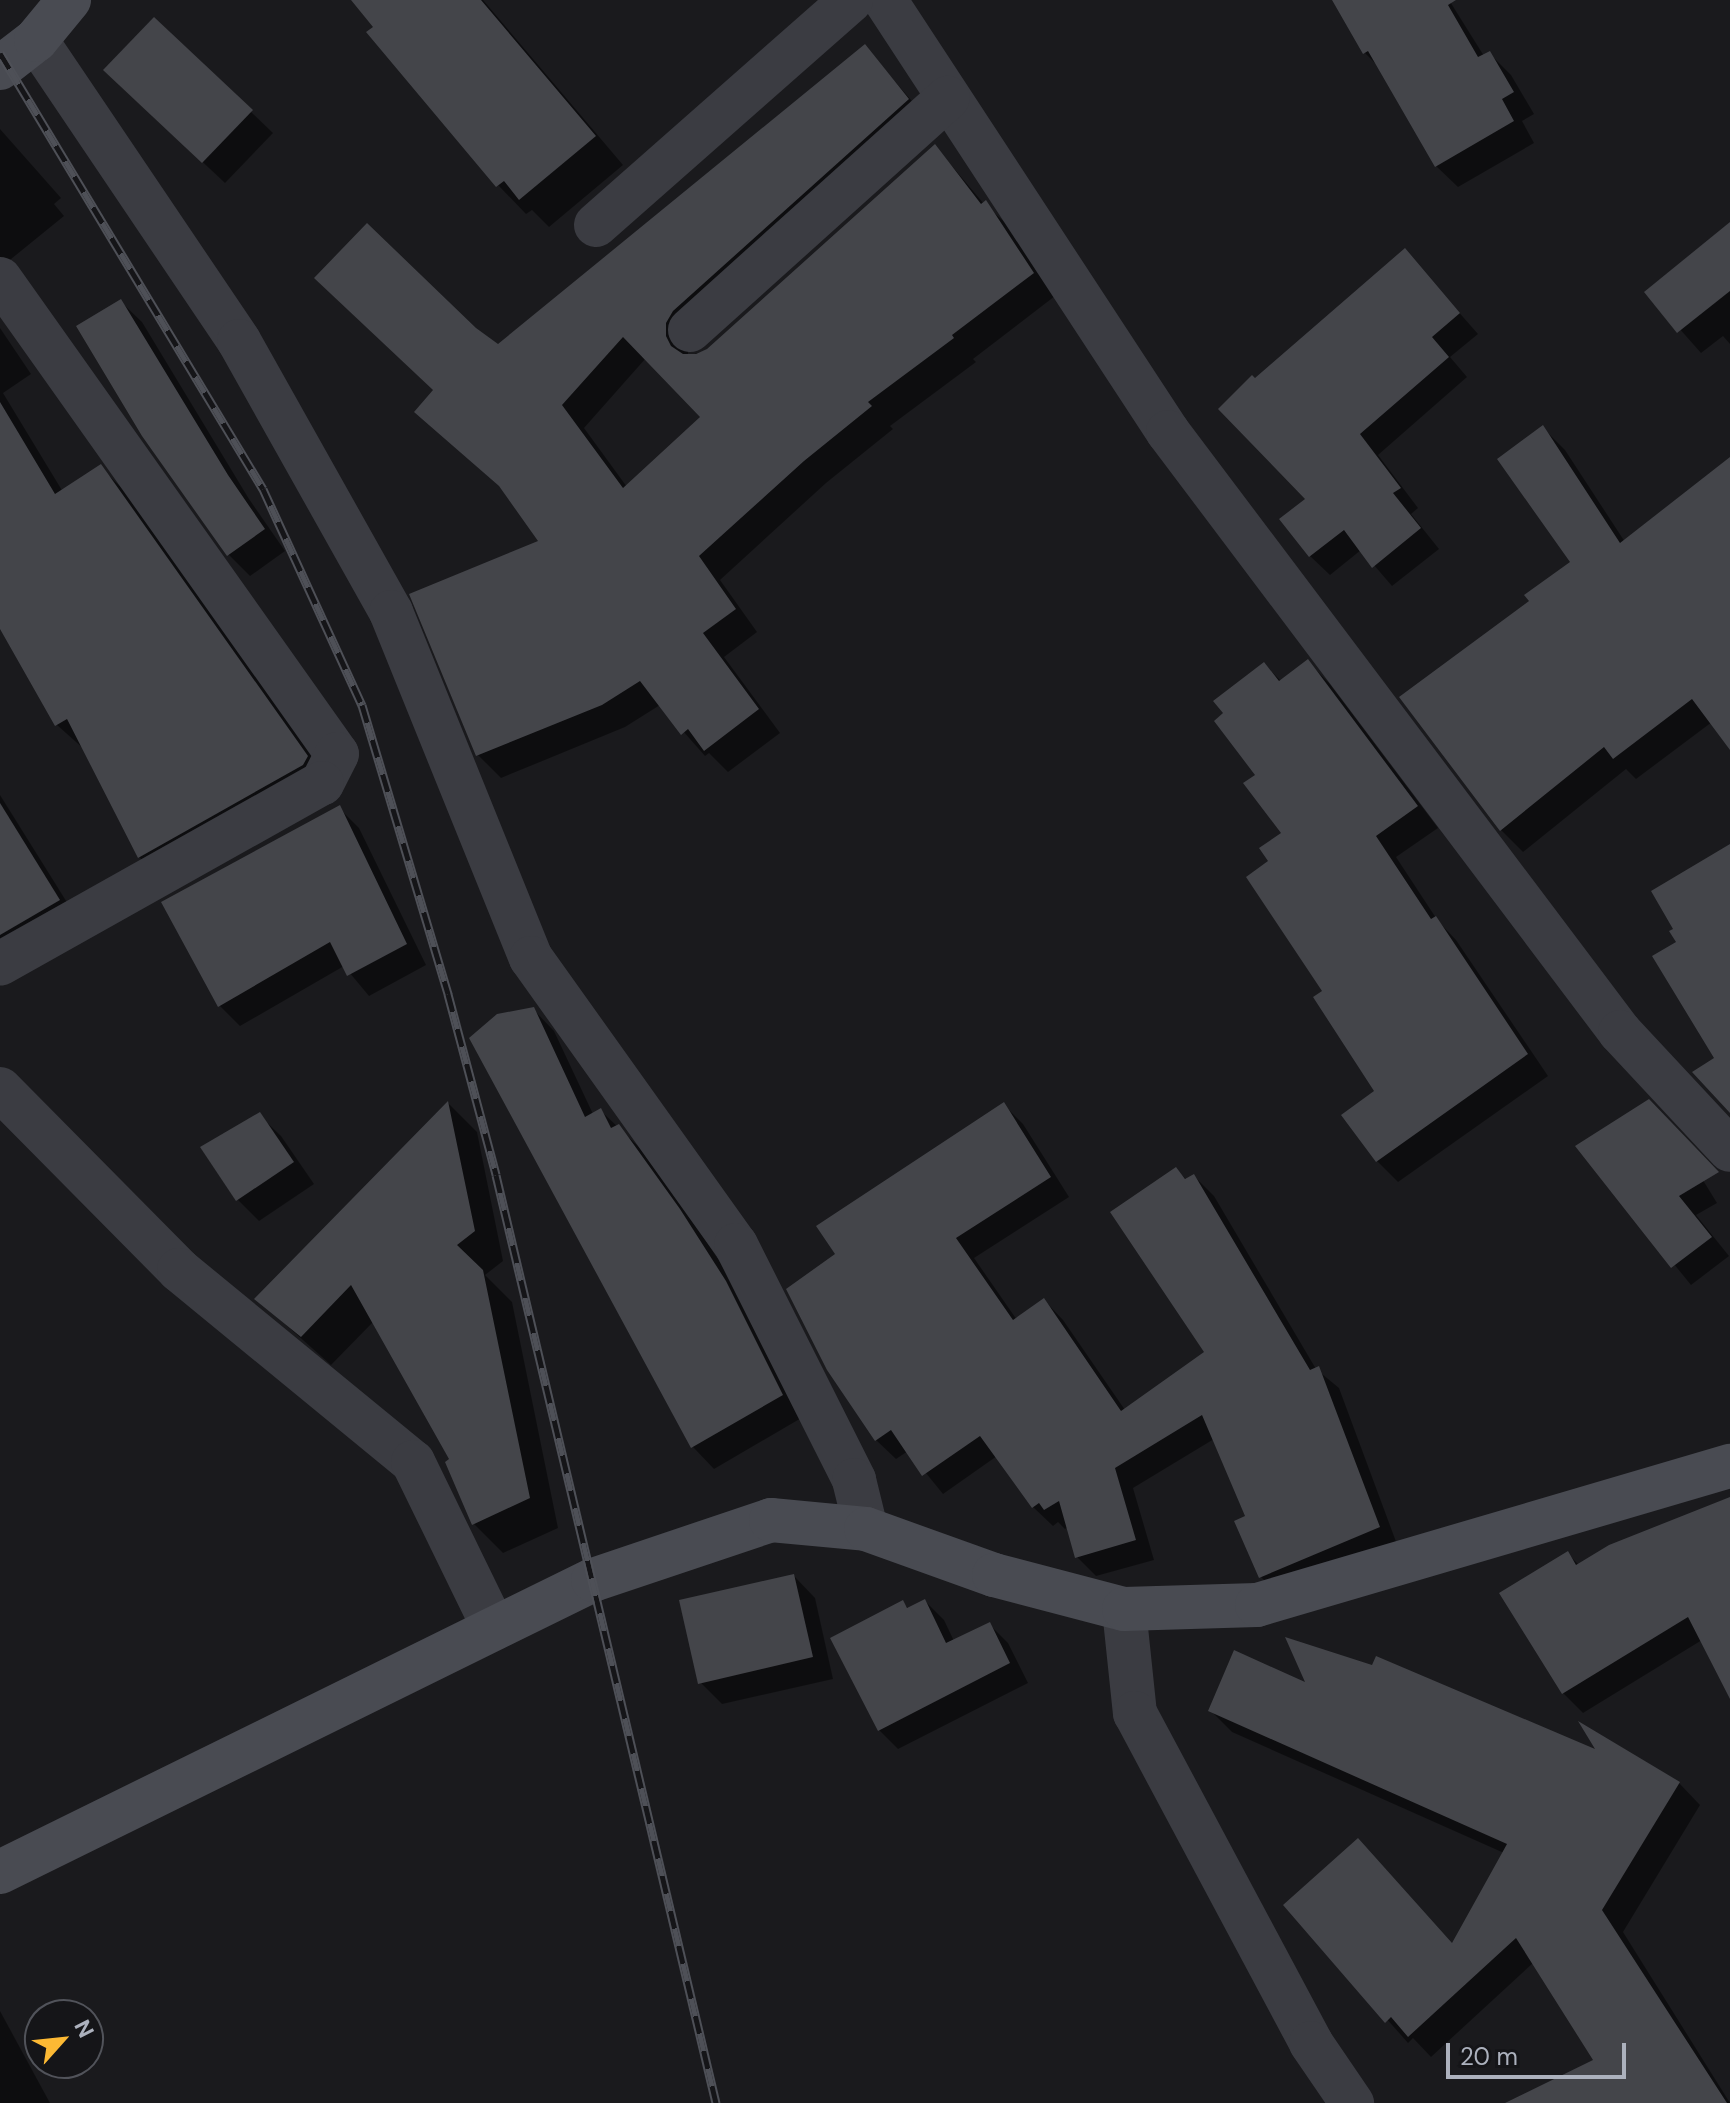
<!DOCTYPE html>
<html>
<head>
<meta charset="utf-8">
<style>
  body { margin:0 }
  #map { position:relative; width:1730px; height:2103px; overflow:hidden; background:#1a1a1d; font-family:"DM Sans",sans-serif }
  div>[style] { position:absolute }
  [style*='--x'] { left:calc(var(--x)*1px); top:calc(var(--y)*1px); width:calc(var(--w)*1px); rotate:calc(var(--a)*1deg) }
  .shadow>* { inset:0; background:#0007 }
  .building>* { inset:0; background:#44454a }
  .street>* { height:44px; margin:-22px; padding:0 22px; transform-origin:22px; border-radius:22px; background:#3b3c42 }
  .secondary>* { height:44px; margin:-22px; padding:0 22px; transform-origin:22px; border-radius:22px; background:#494b52 }
  .rail>* { height:9px; margin-top:-4.5px; transform-origin:0; background:repeating-linear-gradient(90deg,#151518 0 18px,#4e5057 0 36px); box-sizing:border-box; border-block:2px solid #4e5057 }
  span { translate:-50% -50%; white-space:nowrap; text-align:center; line-height:1.15; -webkit-text-stroke:7px #151518; paint-order:stroke }
  .north { position:absolute; left:24px; top:1999px; width:80px; height:80px; box-sizing:border-box; background:#151518; border:2px solid #51535a; border-radius:50%; rotate:63deg; font-size:22px; font-weight:700; line-height:32px; text-align:center; color:#acb1bd }
  .north::after { content:''; display:block; margin:auto; width:28px; height:36px; background:#fcb934; clip-path:polygon(50% 0,100% 100%,50% 72%,0 100%) }
  .scale { position:absolute; left:1446px; top:2043px; width:180px; height:36px; box-sizing:border-box; border:4px solid #acb1bd; border-top:0; padding-left:10px; font-size:24px; line-height:28px; white-space:nowrap; color:#acb1bd; -webkit-text-stroke:6px #151518; paint-order:stroke }
</style>
</head>
<body>
<div id="map">
  <div class="shadow">
    <div style="clip-path:polygon(372px 0,483px 0,623px 165px,549px 227px,532px 210px,526px 214px,498px 185px,376px 27px)"></div>
    <div style="clip-path:polygon(1347px 0,1449px 0,1484px 56px,1489px 53px,1511px 75px,1534px 114px,1522px 121px,1534px 143px,1458px 187px,1436px 166px,1380px 68px,1365px 53px)"></div>
    <div style="clip-path:polygon(154px 19px,273px 133px,225px 183px,127px 91px)"></div>
    <div style="clip-path:polygon(evenodd,865px 47px,931px 123px,688px 346px,688px 356px,708px 350px,935px 146px,984px 204px,1008px 225px,1055px 296px,973px 359px,976px 362px,890px 426px,893px 429px,826px 483px,720px 580px,757px 632px,724px 657px,780px 733px,728px 772px,709px 753px,705px 756px,660px 705px,625px 727px,501px 778px,478px 755px,541px 542px,506px 492px,416px 412px,435px 391px,475px 329px,498px 346px,865px 47px,646px 358px,702px 417px,627px 487px,584px 428px,646px 358px)"></div>
    <div style="clip-path:polygon(0 129px,61px 198px,54px 204px,64px 216px,0 268px)"></div>
    <div style="clip-path:polygon(1730px 225px,1730px 344px,1723px 336px,1701px 353px,1647px 292px)"></div>
    <div style="clip-path:polygon(1405px 251px,1478px 334px,1450px 357px,1467px 377px,1378px 455px,1418px 508px,1411px 514px,1439px 549px,1392px 586px,1361px 550px,1330px 575px,1310px 556px,1308px 500px,1255px 381px)"></div>
    <div style="clip-path:polygon(120px 301px,142px 322px,249px 499px,285px 551px,250px 576px,228px 554px)"></div>
    <div style="clip-path:polygon(0 328px,31px 374px,3px 393px,63px 492px,100px 467px,127px 493px,333px 784px,166px 883px,139px 857px,85px 750px,57px 725px,0 627px)"></div>
    <div style="clip-path:polygon(1543px 428px,1565px 450px,1625px 542px,1730px 459px,1730px 746px,1712px 722px,1636px 779px,1626px 769px,1523px 852px,1501px 830px,1532px 602px,1573px 563px)"></div>
    <div style="clip-path:polygon(1308px 662px,1329px 683px,1438px 828px,1396px 857px,1438px 921px,1456px 940px,1548px 1076px,1398px 1182px,1377px 1161px,1377px 1092px,1325px 991px,1271px 861px,1284px 834px,1258px 776px,1264px 664px,1282px 682px)"></div>
    <div style="clip-path:polygon(0 795px,78px 920px,0 965px)"></div>
    <div style="clip-path:polygon(339px 808px,359px 828px,426px 965px,369px 996px,344px 966px,240px 1026px,219px 1005px)"></div>
    <div style="clip-path:polygon(533px 1009px,554px 1031px,593px 1114px,600px 1110px,640px 1148px,701px 1233px,747px 1304px,803px 1417px,714px 1469px,693px 1447px,472px 1038px)"></div>
    <div style="clip-path:polygon(448px 1103px,477px 1132px,503px 1261px,485px 1275px,512px 1302px,558px 1528px,503px 1553px,474px 1524px,451px 1459px,374px 1321px,331px 1365px,257px 1299px)"></div>
    <div style="clip-path:polygon(1003px 1104px,1023px 1124px,1069px 1197px,974px 1258px,1017px 1320px,1044px 1300px,1063px 1320px,1125px 1410px,1207px 1352px,1176px 1170px,1187px 1180px,1194px 1176px,1214px 1196px,1316px 1369px,1339px 1388px,1398px 1547px,1281px 1597px,1261px 1577px,1248px 1517px,1214px 1439px,1133px 1488px,1154px 1560px,1096px 1576px,1077px 1557px,1068px 1527px,1065px 1529px,1058px 1522px,1053px 1526px,1033px 1507px,997px 1456px,943px 1494px,908px 1451px,896px 1459px,876px 1440px,838px 1255px)"></div>
    <div style="clip-path:polygon(259px 1115px,281px 1136px,314px 1184px,259px 1221px,238px 1200px,203px 1148px)"></div>
    <div style="clip-path:polygon(1578px 1146px,1690px 1159px,1717px 1203px,1696px 1215px,1729px 1256px,1691px 1285px)"></div>
    <div style="clip-path:polygon(1730px 1512px,1730px 1684px,1702px 1640px,1583px 1713px,1563px 1693px,1568px 1554px,1579px 1565px)"></div>
    <div style="clip-path:polygon(794px 1576px,815px 1598px,833px 1679px,722px 1704px,700px 1682px)"></div>
    <div style="clip-path:polygon(925px 1601px,944px 1620px,954px 1641px,989px 1624px,1008px 1643px,1028px 1683px,898px 1749px,879px 1730px,903px 1603px,909px 1609px)"></div>
    <div style="clip-path:polygon(1309px 1686px,1600px 1753px,1679px 1783px,1700px 1805px,1623px 1932px,1730px 2103px,1536px 2103px,1596px 2060px,1533px 1963px,1431px 2057px,1413px 2038px,1408px 2043px,1286px 1905px,1453px 1945px,1504px 1853px,1232px 1732px,1210px 1710px)"></div>
    <div style="clip-path:polygon(0 2011px,50px 2103px,0 2103px)"></div>
  </div>
  <div class="building">
    <div style="clip-path:polygon(351px 0,481px 0,596px 136px,519px 200px,504px 181px,496px 187px,366px 32px,373px 27px)"></div>
    <div style="clip-path:polygon(1332px 0,1456px 0,1448px 5px,1478px 57px,1490px 51px,1514px 92px,1502px 99px,1514px 121px,1435px 167px,1368px 51px,1363px 54px)"></div>
    <div style="clip-path:polygon(154px 17px,253px 110px,202px 163px,103px 70px)"></div>
    <div style="clip-path:polygon(evenodd,865px 44px,909px 99px,673px 311px,666px 323px,666px 336px,671px 346px,683px 354px,696px 354px,707px 349px,935px 144px,981px 204px,986px 200px,1034px 273px,952px 335px,954px 338px,868px 402px,872px 406px,804px 461px,699px 556px,736px 609px,703px 633px,759px 709px,704px 751px,688px 729px,681px 735px,640px 681px,602px 705px,476px 756px,409px 594px,538px 541px,499px 486px,414px 412px,433px 390px,314px 278px,367px 223px,476px 328px,498px 344px,865px 44px,623px 337px,700px 417px,623px 488px,562px 405px,623px 337px)"></div>
    <div style="clip-path:polygon(1730px 222px,1730px 291px,1677px 333px,1644px 292px)"></div>
    <div style="clip-path:polygon(1405px 248px,1460px 313px,1432px 337px,1449px 357px,1360px 434px,1401px 488px,1393px 493px,1421px 528px,1372px 568px,1344px 530px,1309px 557px,1279px 519px,1305px 499px,1218px 409px,1252px 375px,1255px 378px)"></div>
    <div style="clip-path:polygon(121px 299px,228px 475px,265px 529px,227px 556px,142px 436px,76px 326px)"></div>
    <div style="clip-path:polygon(0 402px,55px 494px,101px 464px,308px 756px,303px 765px,138px 858px,67px 719px,55px 726px,0 629px)"></div>
    <div style="clip-path:polygon(1543px 425px,1620px 543px,1730px 457px,1730px 750px,1692px 699px,1613px 759px,1604px 747px,1500px 831px,1399px 697px,1529px 601px,1524px 595px,1570px 562px,1497px 459px)"></div>
    <div style="clip-path:polygon(1308px 659px,1418px 806px,1376px 836px,1431px 919px,1436px 916px,1528px 1054px,1376px 1162px,1341px 1115px,1374px 1091px,1313px 997px,1322px 991px,1246px 877px,1268px 861px,1259px 848px,1281px 833px,1243px 783px,1255px 775px,1214px 721px,1223px 713px,1213px 701px,1264px 662px,1279px 681px)"></div>
    <div style="clip-path:polygon(0 803px,60px 900px,0 935px)"></div>
    <div style="clip-path:polygon(340px 805px,407px 944px,347px 976px,330px 942px,218px 1007px,161px 902px)"></div>
    <div style="clip-path:polygon(1730px 844px,1730px 1113px,1692px 1072px,1714px 1058px,1652px 956px,1676px 942px,1669px 931px,1673px 929px,1651px 891px)"></div>
    <div style="clip-path:polygon(534px 1007px,585px 1117px,601px 1108px,611px 1128px,619px 1124px,680px 1209px,726px 1281px,783px 1395px,691px 1448px,469px 1038px,497px 1014px)"></div>
    <div style="clip-path:polygon(1649px 1099px,1719px 1172px,1679px 1196px,1712px 1237px,1671px 1268px,1575px 1146px)"></div>
    <div style="clip-path:polygon(448px 1101px,475px 1231px,457px 1245px,483px 1270px,530px 1498px,472px 1525px,445px 1462px,449px 1459px,351px 1285px,301px 1337px,254px 1299px)"></div>
    <div style="clip-path:polygon(1004px 1102px,1051px 1177px,956px 1238px,1013px 1320px,1044px 1298px,1121px 1411px,1204px 1352px,1110px 1212px,1176px 1167px,1185px 1179px,1194px 1174px,1310px 1370px,1319px 1366px,1380px 1527px,1259px 1578px,1234px 1521px,1245px 1516px,1202px 1415px,1115px 1468px,1136px 1540px,1075px 1558px,1059px 1501px,1044px 1510px,1039px 1503px,1032px 1508px,980px 1436px,922px 1476px,891px 1430px,875px 1441px,827px 1370px,786px 1289px,835px 1254px,816px 1226px)"></div>
    <div style="clip-path:polygon(260px 1112px,294px 1162px,236px 1201px,200px 1147px)"></div>
    <div style="clip-path:polygon(1730px 1497px,1730px 1699px,1688px 1617px,1562px 1694px,1499px 1593px,1568px 1551px,1576px 1565px,1609px 1545px)"></div>
    <div style="clip-path:polygon(794px 1574px,813px 1657px,698px 1684px,679px 1600px)"></div>
    <div style="clip-path:polygon(925px 1599px,946px 1643px,990px 1622px,1010px 1663px,878px 1731px,830px 1638px,903px 1600px,907px 1608px)"></div>
    <div style="clip-path:polygon(1285px 1637px,1372px 1665px,1376px 1656px,1595px 1749px,1578px 1721px,1680px 1782px,1602px 1910px,1727px 2103px,1505px 2103px,1593px 2060px,1516px 1938px,1408px 2037px,1391px 2017px,1385px 2023px,1283px 1905px,1358px 1838px,1452px 1943px,1507px 1844px,1208px 1711px,1234px 1650px,1305px 1682px)"></div>
  </div>
  <div class="street">
    <div style="--x:885;--y:0;--w:516;--a:56.77"></div>
    <div style="--x:1168;--y:432;--w:751;--a:53.01"></div>
    <div style="--x:1620;--y:1032;--w:161;--a:47"></div>
    <div style="--x:36;--y:40;--w:363;--a:56"></div>
    <div style="--x:239;--y:341;--w:311;--a:60.7"></div>
    <div style="--x:391;--y:612;--w:373;--a:68"></div>
    <div style="--x:531;--y:958;--w:353;--a:54.5"></div>
    <div style="--x:736;--y:1245;--w:263;--a:63.3"></div>
    <div style="--x:854;--y:1480;--w:50;--a:76.2"></div>
    <div style="--x:596;--y:225;--w:340;--a:-41.4"></div>
    <div style="--x:0;--y:279;--w:582;--a:54.65"></div>
    <div style="--x:337;--y:754;--w:33;--a:117"></div>
    <div style="--x:322;--y:783;--w:369;--a:150.7"></div>
    <div style="--x:690;--y:330;--w:347;--a:-42"></div>
    <div style="--x:0;--y:1089;--w:255;--a:45.3"></div>
    <div style="--x:179;--y:1270;--w:303;--a:39.4"></div>
    <div style="--x:413;--y:1462;--w:185;--a:64"></div>
    <div style="--x:1124;--y:1609;--w:105;--a:84"></div>
    <div style="--x:1135;--y:1713;--w:374;--a:61.9"></div>
    <div style="--x:1311;--y:2043;--w:73;--a:55.7"></div>
  </div>
  <div class="secondary">
    <div style="--x:0;--y:68;--w:46;--a:-37.9"></div>
    <div style="--x:36;--y:40;--w:52;--a:-50.5"></div>
    <div style="--x:0;--y:1872;--w:661;--a:-26.22"></div>
    <div style="--x:593;--y:1580;--w:188;--a:-18.6"></div>
    <div style="--x:771;--y:1520;--w:95;--a:5.4"></div>
    <div style="--x:866;--y:1529;--w:136;--a:19.8"></div>
    <div style="--x:994;--y:1575;--w:134;--a:14.7"></div>
    <div style="--x:1124;--y:1609;--w:133;--a:-1.7"></div>
    <div style="--x:1257;--y:1605;--w:493;--a:-16.4"></div>
  </div>
  <div class="rail">
    <div style="--x:0;--y:53;--w:509;--a:58.9"></div>
    <div style="--x:263;--y:489;--w:238;--a:65.4"></div>
    <div style="--x:362;--y:705;--w:302;--a:73.4"></div>
    <div style="--x:448;--y:994;--w:187;--a:75.1"></div>
    <div style="--x:496;--y:1175;--w:954;--a:76.66"></div>
  </div>
  <div class="north">N</div>
  <div class="scale">20 m</div>
</div>
</body>
</html>
